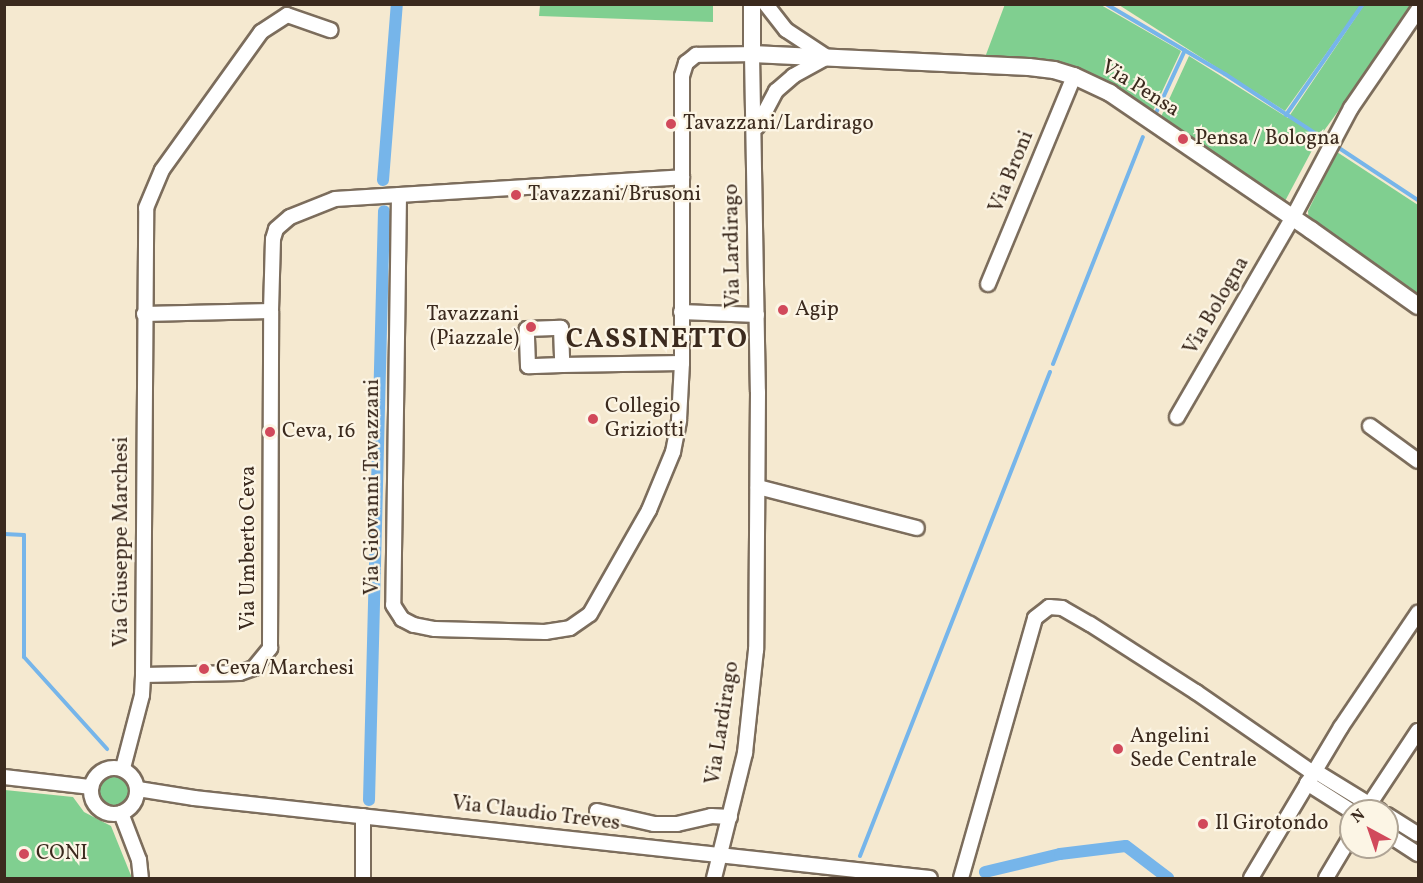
<!DOCTYPE html>
<html>
<head>
<meta charset="utf-8">
<style>
  body { margin:0 }
  #map { position:relative; width:1423px; height:883px; overflow:hidden; background:#f5e9d0; font-family:Vollkorn,serif }
  div>[style] { position:absolute }
  [style*='--x'] { left:calc(var(--x)*1px); top:calc(var(--y)*1px); width:calc(var(--w)*1px); rotate:calc(var(--a)*1deg) }
  .green>* { inset:0; background:#80cf90 }
  .round { border-radius:50% }
  .stream>* { height:4px; margin:-2px; padding:0 2px; transform-origin:2px; border-radius:2px; background:#76b5ea }
  .canal>* { height:12px; margin:-6px; padding:0 6px; transform-origin:6px; border-radius:6px; background:#76b5ea }
  .roads { filter:drop-shadow(2px 0 #7c6d5c) drop-shadow(-2px 0 #7c6d5c) drop-shadow(0 2px #7c6d5c) drop-shadow(0 -2px #7c6d5c) }
  .minor>* { height:14px; margin:-7px; padding:0 7px; transform-origin:7px; border-radius:7px; background:#fff }
  .minor>.ring { margin:-7px; padding:0; box-sizing:content-box; background:none; border:14px solid #fff; border-radius:50% }
  .tertiary>* { height:16px; margin:-8px; padding:0 8px; transform-origin:8px; border-radius:8px; background:#fff }
  .dots>* { width:16px; height:16px; translate:-50% -50%; box-sizing:border-box; border:3px solid #fcf5e5; border-radius:50% }
  span { translate:-50% -50%; white-space:nowrap; text-align:center; line-height:1.15; -webkit-text-stroke:4.5px #fcf5e5; paint-order:stroke }
  .street-label { font-size:21px; color:#3b2a1e }
  .poi-label { font-size:21px; color:#3b2a1e }
  .left { translate:0 -50%; text-align:left }
  .right { translate:-100% -50%; text-align:right }
  .district-label { font-size:27px; color:#3b2a1e; font-weight:700; letter-spacing:1.5px }
  .frame { position:absolute; inset:0; border:6px solid #3b2a1e; pointer-events:none }
  .north { position:absolute; left:1339px; top:799px; width:60px; height:60px; box-sizing:border-box; background:#fcf5e5; border:2px solid #afa495; border-radius:50%; rotate:320deg; font-size:16px; font-weight:700; line-height:24px; text-align:center; color:#3b2a1e }
  .north::after { content:''; display:block; margin:auto; width:21px; height:27px; background:#d1495b; clip-path:polygon(50% 0,100% 100%,50% 72%,0 100%) }
</style>
</head>
<body>
<div id="map">
  <div class="green">
    <div style="clip-path:polygon(1005px 4px,1101px 5px,1181px 51px,1152px 113px,1105px 83px,984px 60px)"></div>
    <div style="clip-path:polygon(540px 5px,713px 5px,713px 22px,539px 16px)"></div>
    <div style="clip-path:polygon(1119px 5px,1361px 5px,1285px 111px)"></div>
    <div style="clip-path:polygon(1364px 5px,1415px 5px,1318px 139px,1284px 203px,1160px 119px,1189px 56px,1288px 118px)"></div>
    <div style="clip-path:polygon(1337px 152px,1418px 205px,1418px 300px,1309px 223px,1308px 211px)"></div>
    <div class="round" style="left:96px;top:773px;width:36px;height:36px"></div>
    <div style="clip-path:polygon(5px 790px,73px 797px,84px 812px,111px 826px,132px 878px,5px 878px)"></div>
  </div>
  <div class="stream">
    <div style="--x:1106;--y:4;--w:138;--a:30.5"></div>
    <div style="--x:1225;--y:74;--w:115;--a:33.3"></div>
    <div style="--x:1156;--y:113;--w:69;--a:-65.3"></div>
    <div style="--x:1286;--y:115;--w:135;--a:-55.3"></div>
    <div style="--x:1339;--y:148;--w:95;--a:33.4"></div>
    <div style="--x:1053;--y:364;--w:244;--a:-68.4"></div>
    <div style="--x:4;--y:534;--w:20;--a:3"></div>
    <div style="--x:24;--y:535;--w:122;--a:90"></div>
    <div style="--x:24;--y:657;--w:124;--a:47.9"></div>
    <div style="--x:860;--y:856;--w:520;--a:-68.57"></div>
  </div>
  <div class="canal">
    <div style="--x:383;--y:180;--w:177;--a:-85.5"></div>
    <div style="--x:369;--y:800;--w:589;--a:-88.54"></div>
    <div style="--x:985;--y:872;--w:77;--a:-13.5"></div>
    <div style="--x:1060;--y:854;--w:66;--a:-6.9"></div>
    <div style="--x:1126;--y:846;--w:53;--a:37.3"></div>
  </div>
  <div class="roads">
    <div class="minor">
      <div style="--x:757;--y:127;--w:41;--a:-62.2"></div>
      <div style="--x:776;--y:91;--w:23;--a:-41"></div>
      <div style="--x:793;--y:76;--w:39;--a:-29"></div>
      <div style="--x:827;--y:57;--w:49;--a:-146.6"></div>
      <div style="--x:786;--y:30;--w:33;--a:-128"></div>
      <div style="--x:399;--y:195;--w:410;--a:90.8"></div>
      <div style="--x:393;--y:605;--w:17;--a:57"></div>
      <div style="--x:402;--y:619;--w:13;--a:27"></div>
      <div style="--x:414;--y:625;--w:21;--a:11"></div>
      <div style="--x:435;--y:629;--w:110;--a:1.6"></div>
      <div style="--x:545;--y:632;--w:25;--a:-9"></div>
      <div style="--x:570;--y:628;--w:24;--a:-35"></div>
      <div style="--x:590;--y:614;--w:120;--a:-60.4"></div>
      <div style="--x:649;--y:510;--w:63;--a:-67.5"></div>
      <div style="--x:673;--y:452;--w:33;--a:-79"></div>
      <div style="--x:679;--y:420;--w:57;--a:-87"></div>
      <div style="--x:682;--y:363;--w:287;--a:-90"></div>
      <div style="--x:682;--y:76;--w:14;--a:-73"></div>
      <div style="--x:686;--y:63;--w:13;--a:-39"></div>
      <div style="--x:696;--y:55;--w:56;--a:-1"></div>
      <div style="--x:752;--y:54;--w:338;--a:89"></div>
      <div style="--x:758;--y:392;--w:258;--a:90.4"></div>
      <div style="--x:756;--y:650;--w:104;--a:96.1"></div>
      <div style="--x:745;--y:753;--w:129;--a:103.9"></div>
      <div style="--x:988;--y:284;--w:225;--a:-67.5"></div>
      <div style="--x:681;--y:312;--w:76;--a:2.3"></div>
      <div style="--x:144;--y:314;--w:127;--a:-1.4"></div>
      <div style="--x:562;--y:365;--w:34;--a:178"></div>
      <div style="--x:528;--y:366;--w:37;--a:-92"></div>
      <div style="--x:527;--y:329;--w:34;--a:-2"></div>
      <div style="--x:561;--y:328;--w:37;--a:88"></div>
      <div style="--x:562;--y:365;--w:120;--a:-1"></div>
      <div style="--x:1177;--y:417;--w:231;--a:-59.9"></div>
      <div style="--x:1293;--y:217;--w:123;--a:-62"></div>
      <div style="--x:1351;--y:108;--w:119;--a:-55.6"></div>
      <div style="--x:1370;--y:426;--w:59;--a:36.1"></div>
      <div style="--x:758;--y:487;--w:164;--a:14.5"></div>
      <div style="--x:143;--y:675;--w:97;--a:-1.2"></div>
      <div style="--x:240;--y:673;--w:15;--a:-20"></div>
      <div style="--x:254;--y:668;--w:26;--a:-51"></div>
      <div style="--x:270;--y:648;--w:337;--a:-89.8"></div>
      <div style="--x:271;--y:311;--w:72;--a:-88.4"></div>
      <div style="--x:273;--y:239;--w:10;--a:-73"></div>
      <div style="--x:276;--y:229;--w:18;--a:-41"></div>
      <div style="--x:290;--y:217;--w:48;--a:-21.8"></div>
      <div style="--x:335;--y:199;--w:348;--a:-3.6"></div>
      <div class="ring" style="left:91px;top:768px;width:32px;height:32px"></div>
      <div style="--x:123;--y:768;--w:75;--a:-75.4"></div>
      <div style="--x:142;--y:695;--w:20;--a:-87"></div>
      <div style="--x:143;--y:675;--w:467;--a:-89.6"></div>
      <div style="--x:146;--y:208;--w:41;--a:-67.2"></div>
      <div style="--x:162;--y:170;--w:170;--a:-54.3"></div>
      <div style="--x:261;--y:32;--w:31;--a:-33"></div>
      <div style="--x:287;--y:15;--w:46;--a:19.2"></div>
      <div style="--x:1315;--y:771;--w:76;--a:31.6"></div>
      <div style="--x:4;--y:777;--w:88;--a:6.6"></div>
      <div style="--x:1307;--y:783;--w:52;--a:32.5"></div>
      <div style="--x:138;--y:789;--w:57;--a:9.1"></div>
      <div style="--x:194;--y:798;--w:740;--a:6.2"></div>
      <div style="--x:597;--y:811;--w:58;--a:12.8"></div>
      <div style="--x:654;--y:824;--w:23;--a:0"></div>
      <div style="--x:677;--y:824;--w:35;--a:-13"></div>
      <div style="--x:711;--y:816;--w:19;--a:3"></div>
      <div style="--x:1365;--y:811;--w:96;--a:-56.5"></div>
      <div style="--x:121;--y:813;--w:50;--a:69"></div>
      <div style="--x:139;--y:860;--w:18;--a:84"></div>
      <div style="--x:1387;--y:815;--w:36;--a:32"></div>
      <div style="--x:363;--y:816;--w:62;--a:90"></div>
      <div style="--x:1387;--y:834;--w:37;--a:33"></div>
      <div style="--x:961;--y:878;--w:270;--a:-74.1"></div>
      <div style="--x:1035;--y:618;--w:18;--a:-38"></div>
      <div style="--x:1049;--y:607;--w:13;--a:4"></div>
      <div style="--x:1062;--y:608;--w:32;--a:30"></div>
      <div style="--x:1090;--y:624;--w:126;--a:32.7"></div>
      <div style="--x:1196;--y:692;--w:142;--a:34.7"></div>
      <div style="--x:1251;--y:878;--w:176;--a:-59.2"></div>
      <div style="--x:1341;--y:727;--w:138;--a:-56"></div>
      <div style="--x:1326;--y:878;--w:49;--a:-59.2"></div>
    </div>
    <div class="tertiary">
      <div style="--x:752;--y:4;--w:50;--a:90"></div>
      <div style="--x:752;--y:54;--w:277;--a:2.7"></div>
      <div style="--x:1029;--y:67;--w:25;--a:7"></div>
      <div style="--x:1054;--y:70;--w:21;--a:17"></div>
      <div style="--x:1074;--y:76;--w:40;--a:25"></div>
      <div style="--x:1110;--y:93;--w:243;--a:34.3"></div>
      <div style="--x:1311;--y:230;--w:131;--a:35.4"></div>
    </div>
  </div>
  <div class="dots">
    <div style="left:671px;top:124px;background:#d1495b"></div>
    <div style="left:1183px;top:139px;background:#d1495b"></div>
    <div style="left:516px;top:195px;background:#d1495b"></div>
    <div style="left:783px;top:310px;background:#d1495b"></div>
    <div style="left:531px;top:327px;background:#d1495b"></div>
    <div style="left:593px;top:419px;background:#d1495b"></div>
    <div style="left:270px;top:432px;background:#d1495b"></div>
    <div style="left:204px;top:669px;background:#d1495b"></div>
    <div style="left:1118px;top:749px;background:#d1495b"></div>
    <div style="left:1203px;top:824px;background:#d1495b"></div>
    <div style="left:24px;top:854px;background:#d1495b"></div>
  </div>
  <div class="street-label">
    <span style="left:1140px;top:89px;rotate:32deg">Via Pensa</span>
    <span style="left:1012px;top:172px;rotate:-68deg">Via Broni</span>
    <span style="left:733px;top:246px;rotate:-91deg">Via Lardirago</span>
    <span style="left:1217px;top:306px;rotate:-60deg">Via Bologna</span>
    <span style="left:373px;top:487px;rotate:-90deg">Via Giovanni Tavazzani</span>
    <span style="left:122px;top:542px;rotate:-90deg">Via Giuseppe Marchesi</span>
    <span style="left:249px;top:548px;rotate:-90deg">Via Umberto Ceva</span>
    <span style="left:723px;top:723px;rotate:-81deg">Via Lardirago</span>
    <span style="left:536px;top:814px;rotate:7deg">Via Claudio Treves</span>
  </div>
  <div class="poi-label">
    <span class="left" style="left:683px;top:124px">Tavazzani/Lardirago</span>
    <span class="left" style="left:1195px;top:139px">Pensa / Bologna</span>
    <span class="left" style="left:528px;top:195px">Tavazzani/Brusoni</span>
    <span class="left" style="left:795px;top:310px">Agip</span>
    <span class="right" style="left:519px;top:327px">Tavazzani<br>(Piazzale)</span>
    <span class="left" style="left:605px;top:419px">Collegio<br>Griziotti</span>
    <span class="left" style="left:282px;top:432px">Ceva, 16</span>
    <span class="left" style="left:216px;top:669px">Ceva/Marchesi</span>
    <span class="left" style="left:1130px;top:749px">Angelini<br>Sede Centrale</span>
    <span class="left" style="left:1215px;top:824px">Il Girotondo</span>
    <span class="left" style="left:36px;top:854px">CONI</span>
  </div>
  <div class="district-label">
    <span style="left:657px;top:341px">CASSINETTO</span>
  </div>
  <div class="frame"></div>
  <div class="north">N</div>
</div>
</body>
</html>
